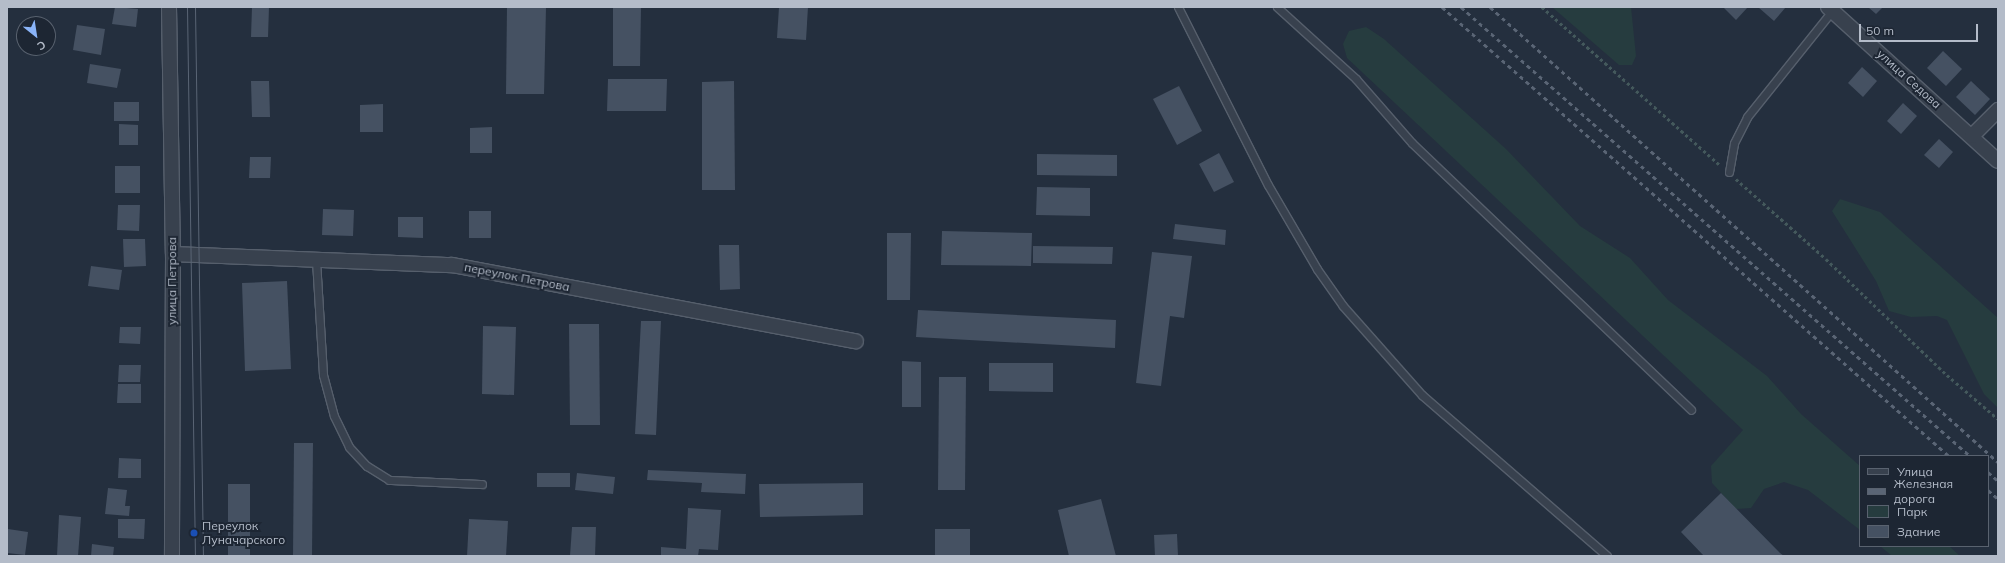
<!DOCTYPE html>
<html>
<head>
<meta charset="utf-8">
<style>
  body { margin:0 }
  #map { position:relative; width:2005px; height:563px; overflow:hidden; background:#242f3e; font-family:Mulish,sans-serif }
  div>[style] { position:absolute }
  [style*='--x'] { left:calc(var(--x)*1px); top:calc(var(--y)*1px); width:calc(var(--w)*1px); rotate:calc(var(--a)*1deg) }
  .green>* { inset:0; background:#263c3f }
  .building>* { inset:0; background:#455162 }
  .path>* { height:2.5px; margin-top:-1.25px; transform-origin:0; background:repeating-linear-gradient(90deg,#44595c 0 3px,transparent 0 6px) }
  .roads { filter:drop-shadow(1px 0 #565f6c) drop-shadow(-1px 0 #565f6c) drop-shadow(0 1px #565f6c) drop-shadow(0 -1px #565f6c) }
  .service>* { height:7px; margin:-3.5px; padding:0 3.5px; transform-origin:3.5px; border-radius:3.5px; background:#38414e }
  .minor>* { height:14px; margin:-7px; padding:0 7px; transform-origin:7px; border-radius:7px; background:#38414e }
  .tram>* { height:1px; margin:-0.5px; padding:0 0.5px; transform-origin:0.5px; border-radius:0.5px; background:#5a6575 }
  .rail>* { height:3px; margin-top:-1.5px; transform-origin:0; background:repeating-linear-gradient(90deg,#5a6575 0 4px,transparent 0 8px) }
  .dots>* { width:11px; height:11px; translate:-50% -50%; box-sizing:border-box; border:2px solid #1d2633; border-radius:50% }
  span { translate:-50% -50%; white-space:nowrap; text-align:center; line-height:1.15; -webkit-text-stroke:4px #1d2633; paint-order:stroke }
  .street-label { font-size:12px; color:#b4bcc9 }
  .poi-label { font-size:12px; color:#b4bcc9 }
  .left { translate:0 -50%; text-align:left }
  .frame { position:absolute; inset:0; border:8px solid #b4bcc9; pointer-events:none }
  .legend { position:absolute; left:1859px; top:455px; width:130px; height:92px; box-sizing:border-box; background:#1d2633; border:1px solid #59626f; margin:0; padding:5px 7px; list-style:none; font-size:12px; color:#b4bcc9 }
  .legend li { display:flex; align-items:center; gap:8px; height:20px }
  .legend b { width:20px; border:1px solid #59626f }
  .north { position:absolute; left:16px; top:16px; width:40px; height:40px; box-sizing:border-box; background:#1d2633; border:1px solid #59626f; border-radius:50%; rotate:150deg; font-size:11px; font-weight:700; line-height:16px; text-align:center; color:#b4bcc9 }
  .north::after { content:''; display:block; margin:auto; width:14px; height:18px; background:#8ab4f8; clip-path:polygon(50% 0,100% 100%,50% 72%,0 100%) }
  .scale { position:absolute; left:1859px; top:24px; width:119px; height:18px; box-sizing:border-box; border:2px solid #b4bcc9; border-top:0; padding-left:5px; font-size:12px; line-height:14px; white-space:nowrap; color:#b4bcc9; -webkit-text-stroke:3px #1d2633; paint-order:stroke }
</style>
</head>
<body>
<div id="map">
  <div class="green">
    <div style="clip-path:polygon(1552px 7px,1631px 7px,1636px 56px,1632px 65px,1619px 65px)"></div>
    <div style="clip-path:polygon(1366px 27px,1384px 39px,1506px 149px,1580px 226px,1630px 258px,1668px 300px,1767px 376px,1801px 414px,1860px 466px,1860px 530px,1808px 490px,1784px 482px,1764px 489px,1751px 508px,1736px 509px,1712px 483px,1711px 466px,1743px 430px,1347px 58px,1343px 44px,1349px 31px)"></div>
    <div style="clip-path:polygon(1840px 199px,1880px 212px,1998px 318px,1998px 408px,1984px 394px,1947px 320px,1937px 316px,1911px 317px,1889px 311px,1876px 281px,1832px 211px)"></div>
    <div style="clip-path:polygon(1880px 546px,1949px 546px,1960px 556px,1892px 556px)"></div>
  </div>
  <div class="building">
    <div style="clip-path:polygon(115px 7px,138px 9px,136px 27px,112px 24px)"></div>
    <div style="clip-path:polygon(252px 7px,269px 7px,268px 37px,251px 37px)"></div>
    <div style="clip-path:polygon(507px 7px,546px 7px,544px 94px,506px 94px)"></div>
    <div style="clip-path:polygon(613px 7px,641px 7px,640px 66px,613px 66px)"></div>
    <div style="clip-path:polygon(779px 7px,808px 7px,806px 40px,777px 38px)"></div>
    <div style="clip-path:polygon(1723px 7px,1748px 7px,1736px 20px)"></div>
    <div style="clip-path:polygon(1758px 7px,1786px 7px,1774px 21px)"></div>
    <div style="clip-path:polygon(1868px 7px,1883px 7px,1876px 14px)"></div>
    <div style="clip-path:polygon(77px 25px,105px 29px,101px 55px,73px 50px)"></div>
    <div style="clip-path:polygon(1943px 51px,1962px 69px,1946px 86px,1927px 68px)"></div>
    <div style="clip-path:polygon(90px 64px,121px 69px,117px 88px,87px 83px)"></div>
    <div style="clip-path:polygon(1862px 67px,1877px 81px,1863px 97px,1848px 83px)"></div>
    <div style="clip-path:polygon(608px 79px,667px 79px,666px 111px,607px 111px)"></div>
    <div style="clip-path:polygon(251px 81px,269px 81px,270px 117px,252px 117px)"></div>
    <div style="clip-path:polygon(734px 81px,735px 190px,702px 190px,702px 82px)"></div>
    <div style="clip-path:polygon(1971px 81px,1990px 99px,1975px 115px,1956px 97px)"></div>
    <div style="clip-path:polygon(1179px 86px,1202px 131px,1177px 145px,1153px 99px)"></div>
    <div style="clip-path:polygon(114px 102px,139px 102px,139px 121px,114px 121px)"></div>
    <div style="clip-path:polygon(1903px 103px,1917px 116px,1901px 134px,1887px 121px)"></div>
    <div style="clip-path:polygon(383px 104px,383px 132px,360px 132px,360px 105px)"></div>
    <div style="clip-path:polygon(119px 124px,138px 125px,138px 145px,119px 145px)"></div>
    <div style="clip-path:polygon(492px 127px,492px 153px,470px 153px,470px 128px)"></div>
    <div style="clip-path:polygon(1939px 139px,1953px 152px,1939px 168px,1924px 155px)"></div>
    <div style="clip-path:polygon(1219px 153px,1234px 182px,1214px 192px,1199px 164px)"></div>
    <div style="clip-path:polygon(1037px 154px,1117px 155px,1117px 176px,1037px 175px)"></div>
    <div style="clip-path:polygon(250px 157px,271px 157px,270px 178px,249px 178px)"></div>
    <div style="clip-path:polygon(115px 166px,140px 166px,140px 193px,115px 193px)"></div>
    <div style="clip-path:polygon(1037px 187px,1090px 188px,1090px 216px,1036px 215px)"></div>
    <div style="clip-path:polygon(118px 205px,140px 205px,139px 231px,117px 230px)"></div>
    <div style="clip-path:polygon(323px 209px,354px 210px,353px 236px,322px 235px)"></div>
    <div style="clip-path:polygon(469px 211px,491px 211px,491px 238px,469px 238px)"></div>
    <div style="clip-path:polygon(398px 217px,423px 217px,423px 238px,398px 237px)"></div>
    <div style="clip-path:polygon(1175px 224px,1226px 230px,1225px 245px,1173px 239px)"></div>
    <div style="clip-path:polygon(942px 231px,1032px 233px,1031px 266px,941px 265px)"></div>
    <div style="clip-path:polygon(887px 233px,911px 233px,910px 300px,887px 300px)"></div>
    <div style="clip-path:polygon(123px 239px,145px 239px,146px 266px,124px 267px)"></div>
    <div style="clip-path:polygon(719px 245px,739px 245px,740px 289px,720px 290px)"></div>
    <div style="clip-path:polygon(1033px 246px,1113px 247px,1112px 264px,1033px 263px)"></div>
    <div style="clip-path:polygon(1152px 252px,1192px 256px,1184px 318px,1170px 316px,1161px 386px,1136px 383px)"></div>
    <div style="clip-path:polygon(91px 266px,122px 270px,119px 290px,88px 286px)"></div>
    <div style="clip-path:polygon(287px 281px,291px 369px,245px 371px,242px 283px)"></div>
    <div style="clip-path:polygon(918px 310px,1116px 320px,1115px 348px,916px 337px)"></div>
    <div style="clip-path:polygon(641px 321px,661px 321px,656px 435px,635px 434px)"></div>
    <div style="clip-path:polygon(569px 324px,599px 324px,600px 425px,570px 425px)"></div>
    <div style="clip-path:polygon(483px 326px,516px 327px,514px 395px,482px 394px)"></div>
    <div style="clip-path:polygon(120px 327px,141px 327px,140px 344px,119px 343px)"></div>
    <div style="clip-path:polygon(902px 361px,921px 362px,921px 407px,902px 407px)"></div>
    <div style="clip-path:polygon(989px 363px,1053px 363px,1053px 392px,989px 391px)"></div>
    <div style="clip-path:polygon(119px 365px,141px 365px,140px 382px,118px 382px)"></div>
    <div style="clip-path:polygon(939px 377px,966px 377px,965px 490px,938px 490px)"></div>
    <div style="clip-path:polygon(118px 384px,141px 384px,141px 403px,117px 403px)"></div>
    <div style="clip-path:polygon(294px 443px,313px 443px,312px 556px,293px 556px)"></div>
    <div style="clip-path:polygon(119px 458px,141px 459px,141px 478px,118px 478px)"></div>
    <div style="clip-path:polygon(648px 470px,746px 474px,745px 494px,701px 492px,702px 483px,647px 480px)"></div>
    <div style="clip-path:polygon(537px 473px,570px 473px,570px 487px,537px 487px)"></div>
    <div style="clip-path:polygon(577px 473px,615px 477px,613px 494px,575px 490px)"></div>
    <div style="clip-path:polygon(863px 483px,863px 515px,760px 517px,759px 484px)"></div>
    <div style="clip-path:polygon(228px 484px,250px 484px,250px 556px,228px 556px)"></div>
    <div style="clip-path:polygon(108px 488px,127px 490px,125px 506px,130px 506px,129px 516px,105px 514px)"></div>
    <div style="clip-path:polygon(1721px 493px,1780px 553px,1784px 556px,1704px 556px,1681px 532px)"></div>
    <div style="clip-path:polygon(1101px 499px,1116px 556px,1069px 556px,1058px 510px)"></div>
    <div style="clip-path:polygon(688px 508px,721px 510px,718px 550px,699px 549px,698px 556px,661px 556px,661px 547px,686px 549px)"></div>
    <div style="clip-path:polygon(59px 515px,81px 517px,78px 556px,57px 556px)"></div>
    <div style="clip-path:polygon(118px 519px,145px 519px,144px 539px,118px 538px)"></div>
    <div style="clip-path:polygon(469px 519px,508px 521px,506px 556px,467px 556px)"></div>
    <div style="clip-path:polygon(572px 527px,596px 527px,595px 556px,570px 556px)"></div>
    <div style="clip-path:polygon(8px 529px,28px 532px,25px 555px,7px 553px)"></div>
    <div style="clip-path:polygon(935px 529px,970px 529px,970px 556px,935px 556px)"></div>
    <div style="clip-path:polygon(1177px 534px,1178px 556px,1155px 556px,1154px 535px)"></div>
    <div style="clip-path:polygon(92px 544px,114px 547px,113px 556px,91px 556px)"></div>
  </div>
  <div class="path">
    <div style="--x:1542;--y:7;--w:237;--a:41.6"></div>
    <div style="--x:1736;--y:179;--w:120;--a:41.6"></div>
    <div style="--x:1826;--y:259;--w:168;--a:43.8"></div>
    <div style="--x:1947;--y:375;--w:67;--a:40.8"></div>
  </div>
  <div class="roads">
    <div class="service">
      <div style="--x:1178;--y:7;--w:199;--a:63.2"></div>
      <div style="--x:1268;--y:185;--w:97;--a:59.7"></div>
      <div style="--x:1317;--y:269;--w:45;--a:54.9"></div>
      <div style="--x:1343;--y:306;--w:119;--a:48.4"></div>
      <div style="--x:1422;--y:395;--w:245;--a:41"></div>
      <div style="--x:1277;--y:7;--w:107;--a:42.3"></div>
      <div style="--x:1356;--y:79;--w:85;--a:48.8"></div>
      <div style="--x:1412;--y:143;--w:386;--a:43.7"></div>
      <div style="--x:1729;--y:172;--w:29;--a:-80"></div>
      <div style="--x:1734;--y:143;--w:29;--a:-63"></div>
      <div style="--x:1747;--y:117;--w:136;--a:-51.3"></div>
      <div style="--x:316;--y:260;--w:115;--a:86.5"></div>
      <div style="--x:323;--y:375;--w:42;--a:75"></div>
      <div style="--x:334;--y:416;--w:34;--a:64"></div>
      <div style="--x:349;--y:447;--w:26;--a:47"></div>
      <div style="--x:367;--y:466;--w:26;--a:32"></div>
      <div style="--x:389;--y:480;--w:93;--a:2.5"></div>
    </div>
    <div class="minor">
      <div style="--x:169;--y:7;--w:247;--a:89.1"></div>
      <div style="--x:173;--y:254;--w:302;--a:90.2"></div>
      <div style="--x:1828;--y:7;--w:229;--a:42.2"></div>
      <div style="--x:1972;--y:136;--w:37;--a:-45"></div>
      <div style="--x:173;--y:254;--w:279;--a:2.3"></div>
      <div style="--x:452;--y:265;--w:411;--a:10.7"></div>
    </div>
  </div>
  <div class="tram">
    <div style="--x:187;--y:7;--w:549;--a:89.17"></div>
    <div style="--x:195;--y:7;--w:549;--a:89.17"></div>
  </div>
  <div class="rail">
    <div style="--x:1442;--y:7;--w:677;--a:41.53"></div>
    <div style="--x:1461;--y:7;--w:679;--a:41.42"></div>
    <div style="--x:1490;--y:7;--w:682;--a:41.85"></div>
    <div style="--x:1988;--y:472;--w:13;--a:42"></div>
    <div style="--x:1988;--y:490;--w:13;--a:42"></div>
  </div>
  <div class="dots">
    <div style="left:194px;top:533px;background:#1a4fb4"></div>
  </div>
  <div class="street-label">
    <span style="left:1909px;top:79px;rotate:42deg">улица Седова</span>
    <span style="left:517px;top:277px;rotate:11deg">переулок Петрова</span>
    <span style="left:172px;top:281px;rotate:-90deg">улица Петрова</span>
  </div>
  <div class="poi-label">
    <span class="left" style="left:202px;top:533px">Переулок<br>Луначарского</span>
  </div>
  <div class="frame"></div>
  <ul class="legend">
  <li><b style="height:5px;background:#38414e"></b>Улица</li>
  <li><b style="height:5px;background:#5a6575"></b>Железная дорога</li>
  <li><b style="height:11px;background:#263c3f"></b>Парк</li>
  <li><b style="height:11px;background:#455162"></b>Здание</li>
  </ul>
  <div class="north">С</div>
  <div class="scale">50 m</div>
</div>
</body>
</html>
